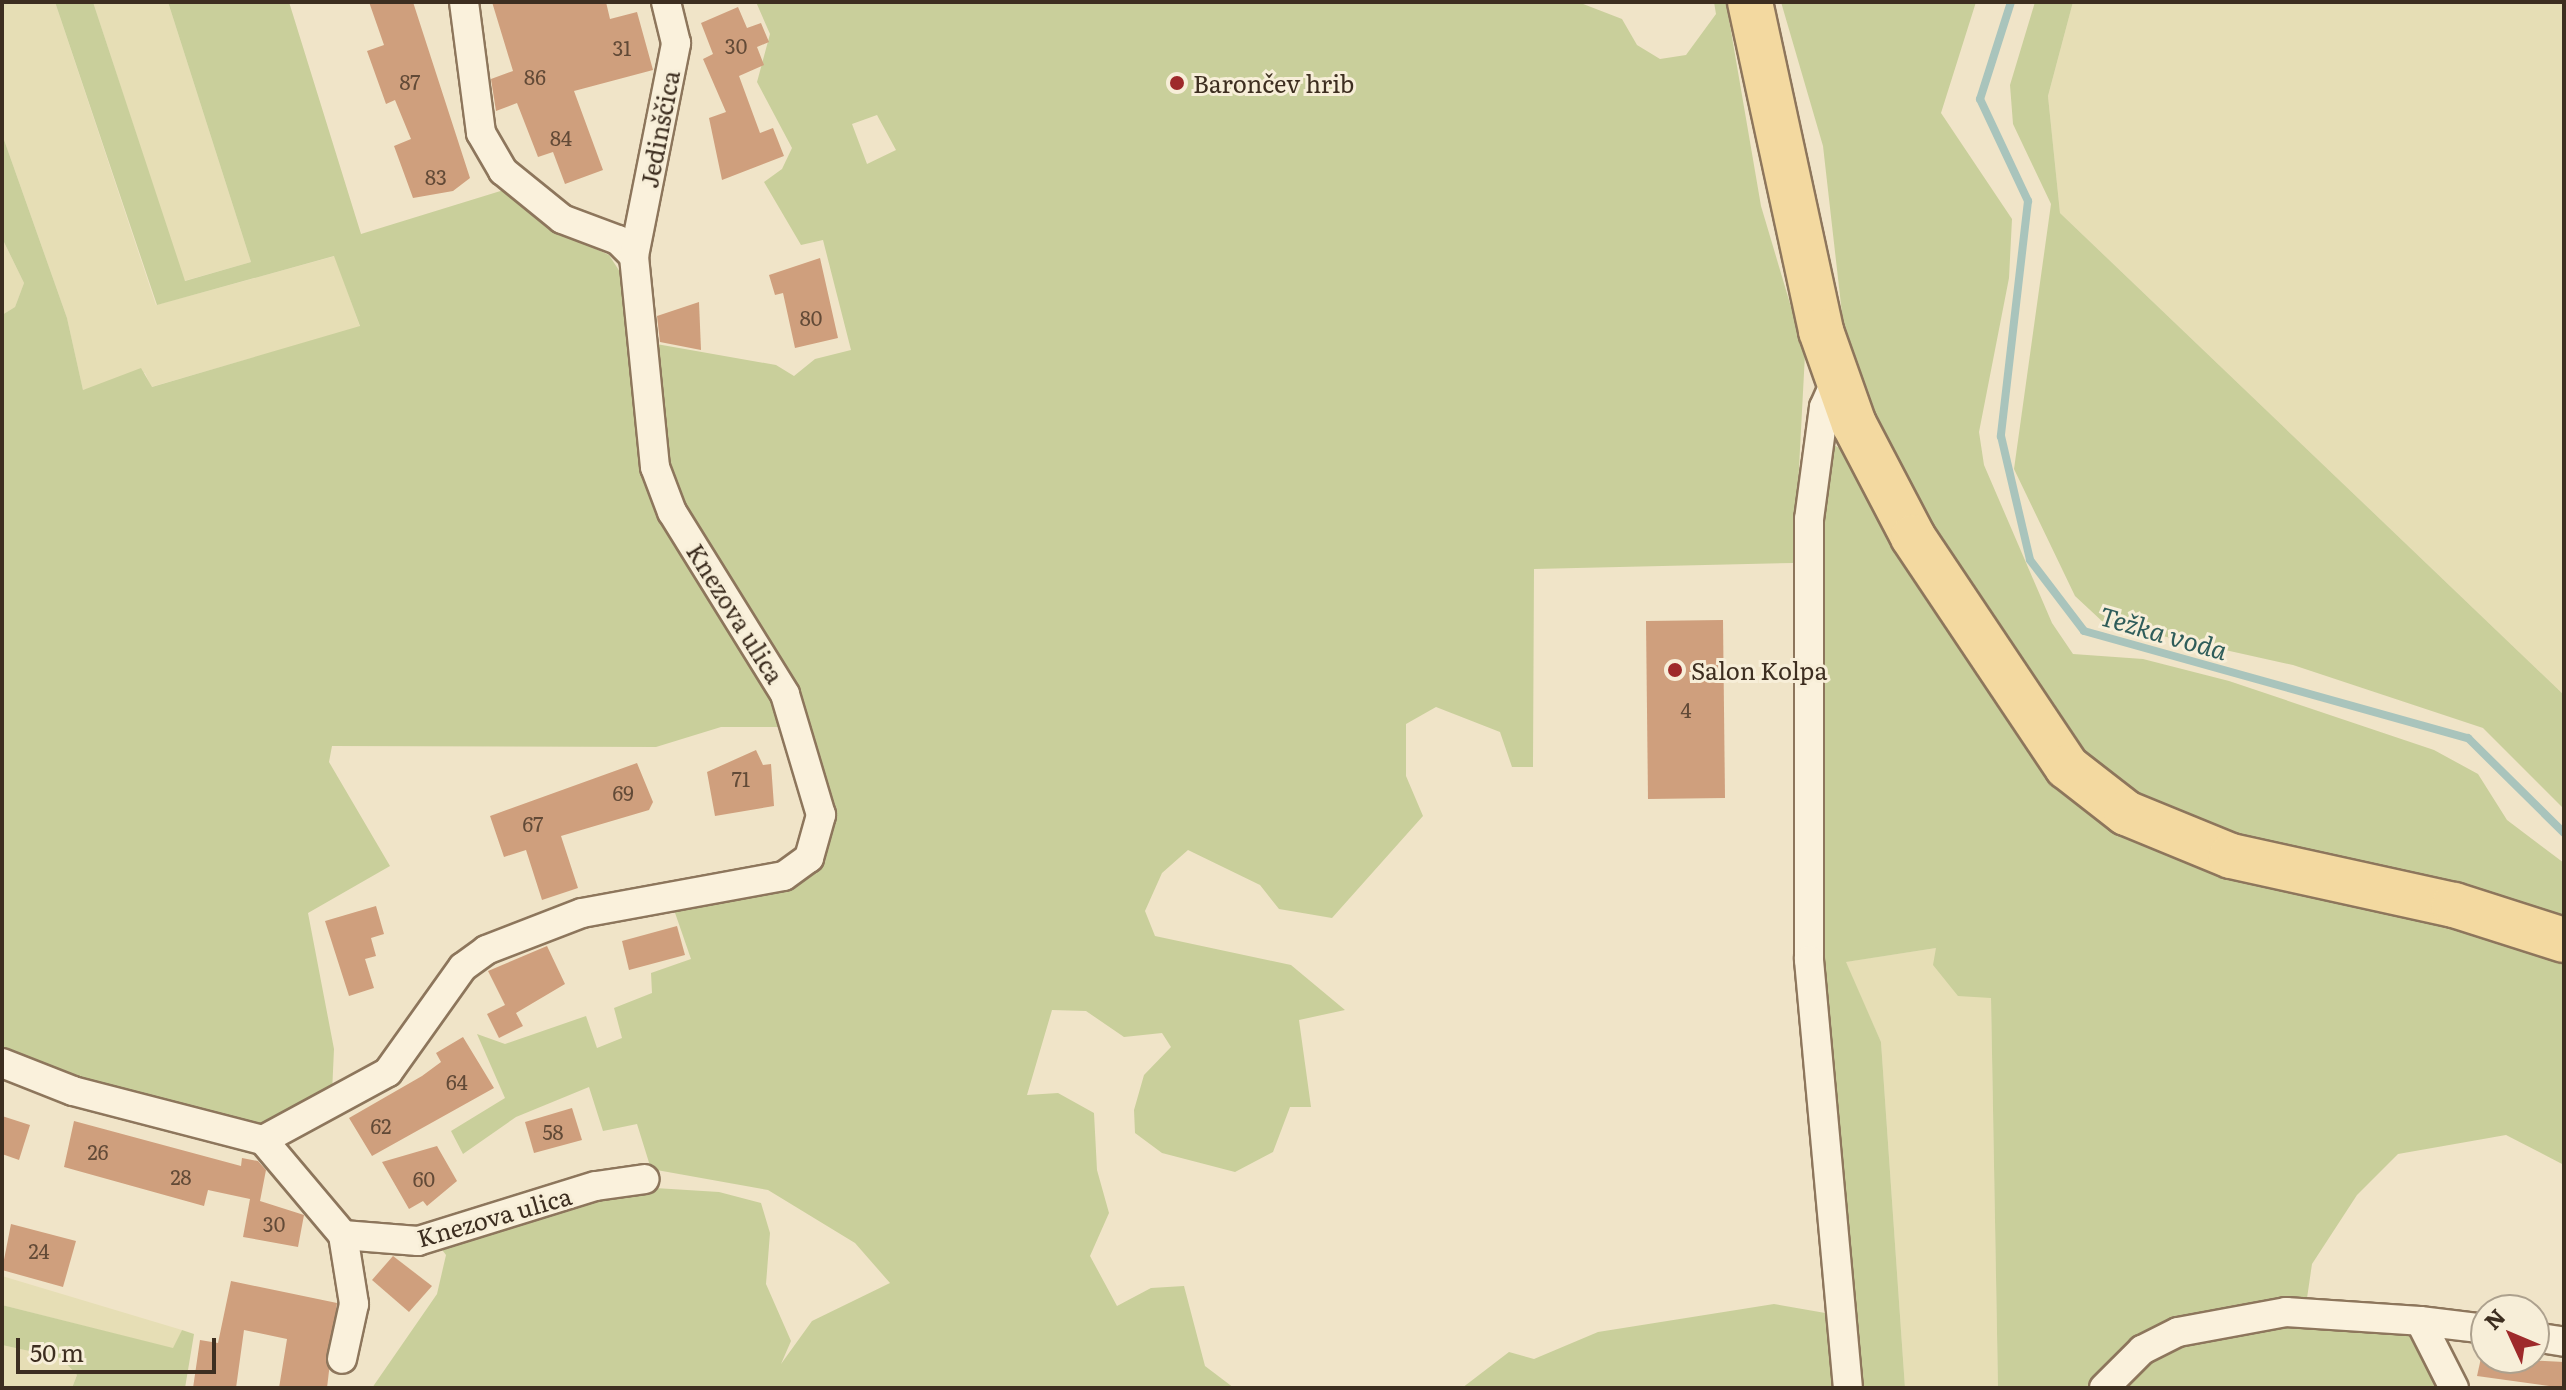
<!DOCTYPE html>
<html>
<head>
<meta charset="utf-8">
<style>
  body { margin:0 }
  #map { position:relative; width:2566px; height:1390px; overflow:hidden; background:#f0e4c8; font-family:Literata,serif }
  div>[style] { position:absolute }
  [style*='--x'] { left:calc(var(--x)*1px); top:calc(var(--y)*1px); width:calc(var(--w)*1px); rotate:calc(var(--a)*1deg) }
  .farmland>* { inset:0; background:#e6deb5 }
  .green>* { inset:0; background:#c9cf9b }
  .stream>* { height:8px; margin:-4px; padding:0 4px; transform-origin:4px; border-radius:4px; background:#a9c4bc }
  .building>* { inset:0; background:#cf9f7d }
  .roads { filter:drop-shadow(2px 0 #8d765c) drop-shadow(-2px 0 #8d765c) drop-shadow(0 2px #8d765c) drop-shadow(0 -2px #8d765c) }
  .street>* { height:28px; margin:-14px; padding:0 14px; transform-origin:14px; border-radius:14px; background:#faf1dc }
  .primary>* { height:44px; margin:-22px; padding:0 22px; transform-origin:22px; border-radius:22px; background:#f3d9a0 }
  .dots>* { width:22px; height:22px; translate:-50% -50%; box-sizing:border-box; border:4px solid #f7eed8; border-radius:50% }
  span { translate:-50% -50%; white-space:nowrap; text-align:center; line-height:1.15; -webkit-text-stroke:6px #f7eed8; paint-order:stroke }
  .number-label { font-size:20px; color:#624a37 }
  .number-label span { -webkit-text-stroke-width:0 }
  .poi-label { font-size:24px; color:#3d2e20 }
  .left { translate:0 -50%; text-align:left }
  .street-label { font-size:24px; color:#3d2e20 }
  .water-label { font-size:26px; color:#2f5d5a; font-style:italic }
  .frame { position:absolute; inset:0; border:4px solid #3d2e20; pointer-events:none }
  .north { position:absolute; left:2470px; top:1294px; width:80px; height:80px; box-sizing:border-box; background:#f7eed8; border:2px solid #ada18e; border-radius:50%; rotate:314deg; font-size:22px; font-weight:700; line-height:32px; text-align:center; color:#3d2e20 }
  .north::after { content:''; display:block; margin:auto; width:28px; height:36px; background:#9e2a2b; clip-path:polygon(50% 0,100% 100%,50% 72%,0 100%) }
  .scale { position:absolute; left:16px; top:1338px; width:200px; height:36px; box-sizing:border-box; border:4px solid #3d2e20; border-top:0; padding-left:10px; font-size:24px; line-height:28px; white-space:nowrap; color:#3d2e20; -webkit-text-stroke:6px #f7eed8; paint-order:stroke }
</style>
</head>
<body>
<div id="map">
  <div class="farmland">
    <div style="clip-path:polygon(2px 2px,55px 2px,156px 305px,335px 256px,360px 327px,151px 387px,145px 373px,83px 390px,67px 318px,2px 134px)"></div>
    <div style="clip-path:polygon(93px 2px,168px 2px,251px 262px,184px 281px)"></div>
    <div style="clip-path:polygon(2073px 2px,2564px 2px,2564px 695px,2060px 213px,2048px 96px)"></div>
    <div style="clip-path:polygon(2px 238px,24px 283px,15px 307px,2px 315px)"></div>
    <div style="clip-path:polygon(1936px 948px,1991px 998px,1998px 1388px,1905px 1388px,1881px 1042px,1845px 962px)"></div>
    <div style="clip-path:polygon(2px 1276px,182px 1330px,174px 1349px,2px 1305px)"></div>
    <div style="clip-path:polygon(2px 1345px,61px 1358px,77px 1375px,72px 1388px,2px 1388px)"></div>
  </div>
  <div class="green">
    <div style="clip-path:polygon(55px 2px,93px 2px,185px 281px,251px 262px,168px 2px,289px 2px,361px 234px,507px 189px,556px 231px,609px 255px,620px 272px,648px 467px,783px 718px,778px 727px,721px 727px,656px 747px,332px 746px,329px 762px,390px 866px,308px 913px,334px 1049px,332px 1093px,293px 1117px,248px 1127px,141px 1102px,2px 1053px,2px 315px,15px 307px,24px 283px,2px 238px,2px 134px,67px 318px,83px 390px,141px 368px,152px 387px,360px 326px,334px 256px,157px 305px)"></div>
    <div style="clip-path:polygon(evenodd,756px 2px,1578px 2px,1622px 19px,1637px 45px,1660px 59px,1686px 55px,1716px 14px,1714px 2px,1726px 2px,1761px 206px,1805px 354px,1794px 563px,1534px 569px,1533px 767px,1512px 767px,1500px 732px,1436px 707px,1406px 724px,1406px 776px,1423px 816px,1332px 918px,1279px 909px,1260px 885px,1188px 850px,1162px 873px,1145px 911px,1155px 936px,1291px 965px,1345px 1010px,1299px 1020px,1311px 1107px,1290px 1107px,1273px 1152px,1235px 1172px,1162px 1153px,1135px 1133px,1134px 1110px,1144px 1075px,1171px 1047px,1162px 1033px,1124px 1037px,1086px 1011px,1052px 1010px,1027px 1095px,1058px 1093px,1094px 1113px,1097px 1170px,1109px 1213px,1090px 1256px,1117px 1306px,1151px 1288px,1184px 1286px,1205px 1366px,1234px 1388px,372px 1388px,437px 1294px,446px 1255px,440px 1247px,639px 1187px,719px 1192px,761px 1203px,770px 1233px,766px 1284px,791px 1341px,781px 1364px,812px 1321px,890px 1283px,855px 1243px,768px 1190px,651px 1169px,637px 1124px,603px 1131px,589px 1087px,516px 1117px,463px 1154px,451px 1131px,505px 1098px,477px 1034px,505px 1044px,586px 1016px,597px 1048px,622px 1038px,614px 1008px,652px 993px,651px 973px,691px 959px,673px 907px,795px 887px,825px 862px,828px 828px,806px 736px,761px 628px,678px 507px,645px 342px,776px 365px,794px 376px,815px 359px,851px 350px,823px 240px,801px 245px,764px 182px,782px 169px,792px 148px,757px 82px,770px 34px,756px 2px,877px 115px,896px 150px,867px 164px,852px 124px,877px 115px)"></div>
    <div style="clip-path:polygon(1781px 2px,1976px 2px,1941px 113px,2012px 219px,2009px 278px,1979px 432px,1984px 465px,2052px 623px,2073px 654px,2143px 659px,2229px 681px,2434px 750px,2478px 774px,2507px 820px,2564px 863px,2564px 920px,2219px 836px,2098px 775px,1975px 608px,1850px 384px,1823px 146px)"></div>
    <div style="clip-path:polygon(2035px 2px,2073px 2px,2048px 96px,2060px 213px,2564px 695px,2564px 809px,2483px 728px,2293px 665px,2104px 623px,2075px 596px,2014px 469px,2051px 204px,2013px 124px,2010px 85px)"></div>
    <div style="clip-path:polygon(1834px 445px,1846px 452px,2030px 747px,2355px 898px,2564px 960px,2564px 1165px,2506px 1135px,2398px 1154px,2357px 1195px,2312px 1264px,2306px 1305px,2109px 1364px,2086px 1388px,1998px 1388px,1991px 998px,1958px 996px,1933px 965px,1936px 948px,1846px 962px,1881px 1042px,1905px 1388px,1854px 1388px,1818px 968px,1816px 597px,1825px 452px)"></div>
    <div style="clip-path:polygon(1774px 1304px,1831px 1314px,1838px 1388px,1462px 1388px,1509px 1352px,1534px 1359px,1598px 1332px)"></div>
    <div style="clip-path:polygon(2px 1305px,173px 1348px,182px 1330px,194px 1334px,185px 1388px,72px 1388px,77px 1375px,61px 1358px,2px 1345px)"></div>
    <div style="clip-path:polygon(2288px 1323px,2399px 1325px,2413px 1336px,2439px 1388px,2119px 1388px,2172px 1345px)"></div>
  </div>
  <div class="stream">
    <div style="--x:2011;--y:2;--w:102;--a:107.7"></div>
    <div style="--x:1980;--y:99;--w:113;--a:64.8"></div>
    <div style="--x:2028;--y:201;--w:237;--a:96.6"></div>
    <div style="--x:2001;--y:436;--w:127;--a:76.8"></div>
    <div style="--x:2030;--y:560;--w:89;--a:52.7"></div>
    <div style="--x:2084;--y:631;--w:399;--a:15.6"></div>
    <div style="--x:2468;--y:738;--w:135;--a:44.7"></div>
  </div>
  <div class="building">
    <div style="clip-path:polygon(369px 2px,413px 2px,470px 178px,453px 191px,413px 198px,394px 146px,411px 139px,395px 100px,386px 104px,367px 51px,384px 45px)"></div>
    <div style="clip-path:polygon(492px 2px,606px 2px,610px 19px,637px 12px,653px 70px,574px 91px,603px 170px,565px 184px,553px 152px,538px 157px,517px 103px,496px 111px,491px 79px,513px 71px)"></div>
    <div style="clip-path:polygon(738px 7px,747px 28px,761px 23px,769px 42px,757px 47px,764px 65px,739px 76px,760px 133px,773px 128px,784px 156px,722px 180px,709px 118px,726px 112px,703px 59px,713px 54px,701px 23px)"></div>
    <div style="clip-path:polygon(820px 258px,838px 338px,795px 348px,783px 293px,775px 295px,769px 275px)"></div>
    <div style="clip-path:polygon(699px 302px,701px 350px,660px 342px,657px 316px)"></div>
    <div style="clip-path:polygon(1723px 620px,1725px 798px,1648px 799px,1646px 621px)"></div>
    <div style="clip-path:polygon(756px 750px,763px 765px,771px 764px,774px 806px,715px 816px,707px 772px)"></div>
    <div style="clip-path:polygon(637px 763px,653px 802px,649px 810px,561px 836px,578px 888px,542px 900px,526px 850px,504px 857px,490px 816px)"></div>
    <div style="clip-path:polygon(376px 906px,384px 934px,371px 938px,376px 956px,365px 959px,374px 988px,349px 996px,325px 921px)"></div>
    <div style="clip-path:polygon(677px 926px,685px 955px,629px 970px,622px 941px)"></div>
    <div style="clip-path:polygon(547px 946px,565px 984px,516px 1013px,523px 1026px,499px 1038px,487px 1014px,505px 1005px,488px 971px)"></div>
    <div style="clip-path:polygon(463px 1037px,494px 1088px,372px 1156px,349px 1118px,422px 1076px,441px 1062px,436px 1053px)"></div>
    <div style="clip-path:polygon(572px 1108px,582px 1140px,534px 1153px,525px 1122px)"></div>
    <div style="clip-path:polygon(2px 1116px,30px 1125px,19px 1160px,2px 1154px)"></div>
    <div style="clip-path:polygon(74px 1121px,241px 1166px,242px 1158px,258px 1161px,266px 1170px,260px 1201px,304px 1215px,298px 1247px,243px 1237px,250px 1199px,208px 1190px,204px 1206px,64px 1167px)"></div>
    <div style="clip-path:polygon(437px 1146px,457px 1181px,427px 1206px,423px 1201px,409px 1209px,382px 1162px)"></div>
    <div style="clip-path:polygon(11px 1224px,76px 1241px,63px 1287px,2px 1270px)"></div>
    <div style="clip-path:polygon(393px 1256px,432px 1286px,409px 1312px,372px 1280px)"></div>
    <div style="clip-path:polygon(231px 1281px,337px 1303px,327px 1388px,279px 1388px,287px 1339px,244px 1330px,236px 1388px,193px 1388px,200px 1340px,218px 1343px)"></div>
    <div style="clip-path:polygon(2481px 1358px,2564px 1362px,2564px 1388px,2477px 1376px)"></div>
  </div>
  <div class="roads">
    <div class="street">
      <div style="--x:464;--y:2;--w:132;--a:82.6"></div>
      <div style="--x:481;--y:133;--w:44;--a:59.9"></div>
      <div style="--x:503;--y:171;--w:76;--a:39.1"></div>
      <div style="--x:562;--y:219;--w:60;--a:20.6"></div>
      <div style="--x:618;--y:240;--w:23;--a:45"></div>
      <div style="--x:1837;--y:378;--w:32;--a:114"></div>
      <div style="--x:1824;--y:407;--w:113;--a:97.6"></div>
      <div style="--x:1809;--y:519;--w:441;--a:90"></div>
      <div style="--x:1809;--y:960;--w:430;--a:84.8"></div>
      <div style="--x:2;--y:1063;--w:76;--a:21.5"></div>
      <div style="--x:73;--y:1091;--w:196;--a:14.5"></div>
      <div style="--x:263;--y:1140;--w:142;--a:-28.5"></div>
      <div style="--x:388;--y:1072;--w:129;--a:-54.5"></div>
      <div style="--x:463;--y:967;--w:29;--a:-36"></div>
      <div style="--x:486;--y:950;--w:103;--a:-21.1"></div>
      <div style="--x:582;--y:913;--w:205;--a:-10.4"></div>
      <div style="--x:784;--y:876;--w:31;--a:-36"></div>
      <div style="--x:809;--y:858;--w:45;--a:-74.4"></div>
      <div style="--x:821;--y:815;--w:126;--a:-106.6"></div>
      <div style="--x:785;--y:694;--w:214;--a:-121.8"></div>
      <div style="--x:672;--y:512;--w:48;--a:-110.7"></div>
      <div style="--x:655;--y:467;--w:212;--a:-95.7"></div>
      <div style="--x:634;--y:256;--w:217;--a:-78.8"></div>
      <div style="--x:676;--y:43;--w:42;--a:-103.7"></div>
      <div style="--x:263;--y:1140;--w:124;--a:49.9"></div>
      <div style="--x:343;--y:1235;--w:70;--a:80.9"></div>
      <div style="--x:354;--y:1304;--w:56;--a:102.3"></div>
      <div style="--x:343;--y:1235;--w:75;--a:4.6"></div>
      <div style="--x:418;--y:1241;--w:186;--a:-17.2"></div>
      <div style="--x:596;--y:1186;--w:49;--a:-8.1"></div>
      <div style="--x:2420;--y:1321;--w:66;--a:6.9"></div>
      <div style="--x:2534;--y:1337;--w:30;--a:9"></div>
      <div style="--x:2104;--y:1388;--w:54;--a:-45"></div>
      <div style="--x:2142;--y:1350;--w:40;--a:-26.6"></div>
      <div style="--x:2178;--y:1332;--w:110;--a:-10.5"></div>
      <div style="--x:2286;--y:1312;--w:134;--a:3.8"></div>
      <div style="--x:2420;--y:1321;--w:75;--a:63.1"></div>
    </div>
    <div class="primary">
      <div style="--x:1750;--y:2;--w:337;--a:77.8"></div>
      <div style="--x:1821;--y:331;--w:99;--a:70.5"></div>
      <div style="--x:1854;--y:424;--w:127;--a:62.4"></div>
      <div style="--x:1913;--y:537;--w:277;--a:56.2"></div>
      <div style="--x:2067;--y:767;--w:75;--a:37.9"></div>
      <div style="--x:2126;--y:813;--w:113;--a:22.3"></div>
      <div style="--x:2231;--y:856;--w:228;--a:12.4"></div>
      <div style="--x:2454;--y:905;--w:115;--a:17.7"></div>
    </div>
  </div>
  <div class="dots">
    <div style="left:1177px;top:83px;background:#9e2a2b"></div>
    <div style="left:1675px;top:670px;background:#9e2a2b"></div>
  </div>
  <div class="number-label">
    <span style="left:736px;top:45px">30</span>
    <span style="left:622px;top:47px">31</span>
    <span style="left:535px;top:76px">86</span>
    <span style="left:410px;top:81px">87</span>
    <span style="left:561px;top:137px">84</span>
    <span style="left:436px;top:176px">83</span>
    <span style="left:811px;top:317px">80</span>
    <span style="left:1686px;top:709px">4</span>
    <span style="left:741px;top:778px">71</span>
    <span style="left:623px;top:792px">69</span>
    <span style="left:533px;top:823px">67</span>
    <span style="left:457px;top:1081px">64</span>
    <span style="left:381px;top:1125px">62</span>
    <span style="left:553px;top:1131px">58</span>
    <span style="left:98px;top:1151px">26</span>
    <span style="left:181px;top:1176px">28</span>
    <span style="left:424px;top:1178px">60</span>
    <span style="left:274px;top:1223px">30</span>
    <span style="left:39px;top:1250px">24</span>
  </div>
  <div class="poi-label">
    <span class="left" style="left:1193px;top:83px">Barončev hrib</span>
    <span class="left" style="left:1691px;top:670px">Salon Kolpa</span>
  </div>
  <div class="street-label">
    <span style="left:659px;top:129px;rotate:-79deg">Jedinščica</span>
    <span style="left:736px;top:613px;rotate:58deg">Knezova ulica</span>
    <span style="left:494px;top:1216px;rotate:-16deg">Knezova ulica</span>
  </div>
  <div class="water-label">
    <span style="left:2164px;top:632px;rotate:16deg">Težka voda</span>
  </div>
  <div class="frame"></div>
  <div class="north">N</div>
  <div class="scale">50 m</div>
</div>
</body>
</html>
